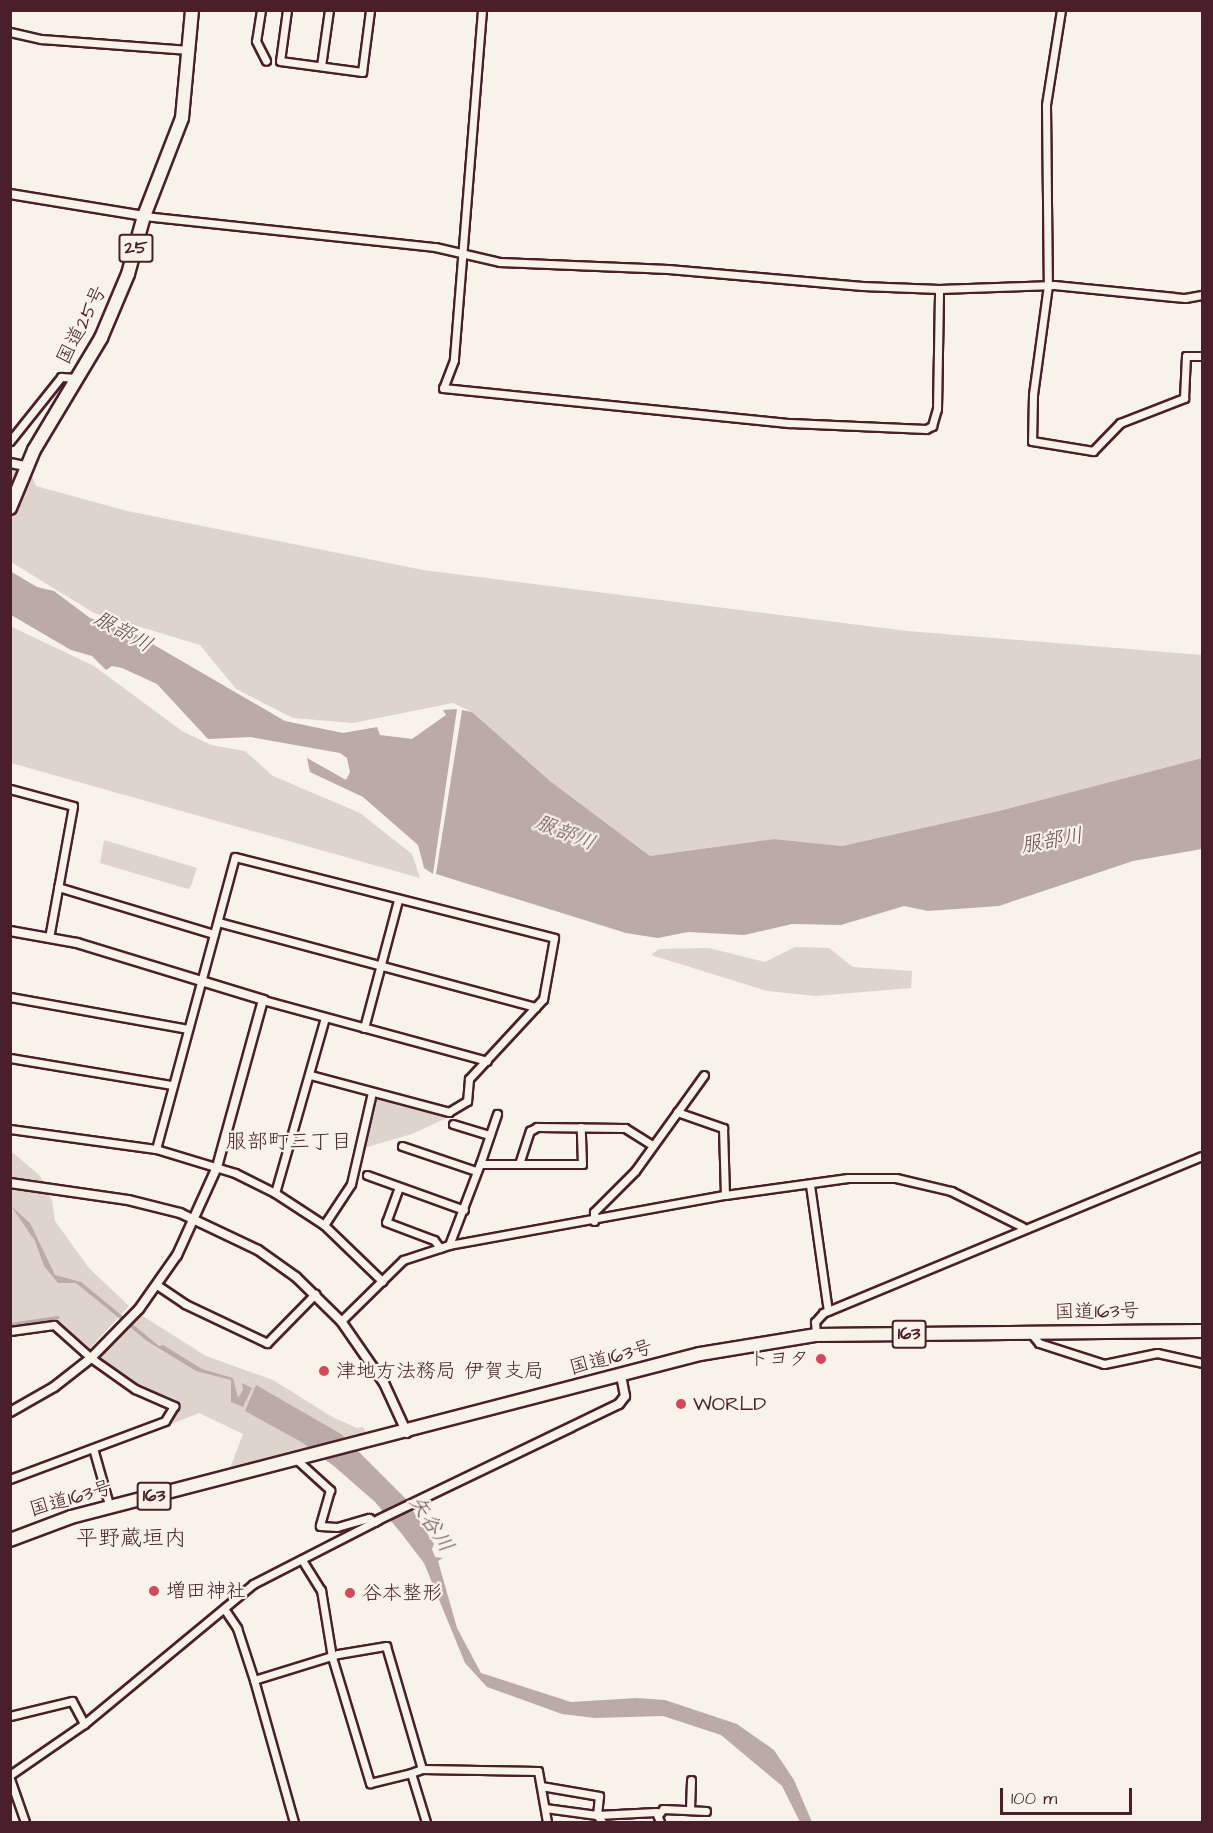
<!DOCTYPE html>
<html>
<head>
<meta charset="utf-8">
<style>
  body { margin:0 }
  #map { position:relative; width:1213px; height:1833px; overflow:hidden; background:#f7f3e8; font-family:"Architects Daughter","Klee One",sans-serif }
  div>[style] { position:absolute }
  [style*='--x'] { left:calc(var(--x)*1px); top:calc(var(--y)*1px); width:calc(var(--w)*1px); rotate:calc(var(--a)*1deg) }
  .green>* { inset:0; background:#ded4cc }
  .water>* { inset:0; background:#bcaaa7 }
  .stream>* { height:3px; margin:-1.5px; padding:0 1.5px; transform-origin:1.5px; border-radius:1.5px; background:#bcaaa7 }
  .roads { filter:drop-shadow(2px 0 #4a1f2b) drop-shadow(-2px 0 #4a1f2b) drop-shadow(0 2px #4a1f2b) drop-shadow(0 -2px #4a1f2b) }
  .minor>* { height:7px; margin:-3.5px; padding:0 3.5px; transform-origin:3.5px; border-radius:3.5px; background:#f7f3e8 }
  .tertiary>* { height:8px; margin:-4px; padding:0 4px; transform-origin:4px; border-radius:4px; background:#f7f3e8 }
  .trunk>* { height:12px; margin:-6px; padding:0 6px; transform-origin:6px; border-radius:6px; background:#f7f3e8 }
  .dots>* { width:16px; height:16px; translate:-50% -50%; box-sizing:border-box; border:3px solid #f7f3e8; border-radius:50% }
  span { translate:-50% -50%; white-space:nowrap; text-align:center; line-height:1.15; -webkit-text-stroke:4.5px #f7f3e8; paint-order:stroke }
  .shield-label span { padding:2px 4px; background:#f7f3e8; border:2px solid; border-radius:4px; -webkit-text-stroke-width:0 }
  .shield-label { font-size:18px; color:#4a1f2b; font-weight:700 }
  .street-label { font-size:20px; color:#4a1f2b }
  .poi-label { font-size:20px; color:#4a1f2b }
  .right { translate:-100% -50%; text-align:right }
  .left { translate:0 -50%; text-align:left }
  .water-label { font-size:21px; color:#6c4950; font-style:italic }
  .neighbourhood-label { font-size:21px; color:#4a1f2b }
  .quarter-label { font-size:22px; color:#4a1f2b }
  .frame { position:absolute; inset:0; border:12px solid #4a1f2b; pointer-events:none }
  .scale { position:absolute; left:1000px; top:1788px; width:132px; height:27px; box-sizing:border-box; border:3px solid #4a1f2b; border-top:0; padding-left:8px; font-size:18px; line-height:21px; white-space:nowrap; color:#4a1f2b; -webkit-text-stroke:4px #f7f3e8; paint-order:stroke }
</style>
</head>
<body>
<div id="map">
  <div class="green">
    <div style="clip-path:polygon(10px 469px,32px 476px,36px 486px,127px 511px,423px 570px,907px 631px,1202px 655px,1202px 758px,1003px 810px,842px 846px,774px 839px,650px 856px,550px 781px,472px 712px,453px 703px,353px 723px,293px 718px,236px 689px,200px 645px,94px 613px,11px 562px)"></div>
    <div style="clip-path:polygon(10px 626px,94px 666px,182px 731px,211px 745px,245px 751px,273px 776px,360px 813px,412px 854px,420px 878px,11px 763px)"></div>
    <div style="clip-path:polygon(104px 840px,197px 868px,191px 886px,188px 889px,100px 863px)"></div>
    <div style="clip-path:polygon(795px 947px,829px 948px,853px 967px,912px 971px,911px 988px,815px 996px,767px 991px,651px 955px,659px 949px,709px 948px,765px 962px)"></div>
    <div style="clip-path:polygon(378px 1097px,449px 1117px,412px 1134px,364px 1148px,374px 1100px)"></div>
    <div style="clip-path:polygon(10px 1150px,40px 1176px,52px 1200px,55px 1221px,89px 1268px,129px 1306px,90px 1348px,56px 1320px,11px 1326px)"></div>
    <div style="clip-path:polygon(138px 1313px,206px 1356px,273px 1380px,334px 1418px,357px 1428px,363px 1427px,369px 1436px,229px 1471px,243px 1434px,199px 1413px,169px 1425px,180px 1405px,139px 1385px,98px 1356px)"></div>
  </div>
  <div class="water">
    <div style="clip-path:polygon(10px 571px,37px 587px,54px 591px,90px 618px,137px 635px,285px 721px,343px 733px,377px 727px,380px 735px,412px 739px,446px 715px,443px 710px,457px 709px,433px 874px,424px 868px,418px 845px,363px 797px,310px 772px,307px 758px,346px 780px,350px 772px,347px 758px,340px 753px,250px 737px,208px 739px,157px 684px,122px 668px,112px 666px,106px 670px,92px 656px,71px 650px,11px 615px)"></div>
    <div style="clip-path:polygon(462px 710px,472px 712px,550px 781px,650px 856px,774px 839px,842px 846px,1003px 810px,1202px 758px,1202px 849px,1133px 861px,999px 906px,928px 911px,904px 906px,841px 925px,792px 924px,744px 935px,688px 932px,658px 938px,626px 933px,436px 874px)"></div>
    <div style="clip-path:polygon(11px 1206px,30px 1223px,55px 1275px,81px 1282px,159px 1346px,163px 1345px,202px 1369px,233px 1378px,238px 1398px,243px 1390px,242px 1383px,252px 1388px,243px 1407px,231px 1402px,231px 1380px,196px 1371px,147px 1341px,76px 1283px,58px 1283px,44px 1266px,35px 1241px)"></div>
    <div style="clip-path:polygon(256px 1385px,341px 1434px,405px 1498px,434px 1544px,432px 1549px,435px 1557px,443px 1558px,438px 1561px,457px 1628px,481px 1673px,571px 1702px,637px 1698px,665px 1700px,737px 1724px,774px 1750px,794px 1780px,812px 1822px,800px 1822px,782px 1786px,721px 1735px,663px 1716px,595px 1718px,562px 1714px,487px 1687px,465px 1663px,424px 1563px,401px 1533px,375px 1502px,335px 1467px,303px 1443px,245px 1411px)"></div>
  </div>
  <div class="stream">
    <div style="--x:10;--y:1324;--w:48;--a:-8.5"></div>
  </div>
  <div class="roads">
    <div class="minor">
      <div style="--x:261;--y:10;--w:31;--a:99"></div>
      <div style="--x:256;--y:41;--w:22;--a:63"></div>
      <div style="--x:287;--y:10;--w:51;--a:97.8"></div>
      <div style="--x:280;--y:61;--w:83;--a:7.6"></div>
      <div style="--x:362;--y:72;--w:63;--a:-82.6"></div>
      <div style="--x:482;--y:10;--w:351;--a:94.6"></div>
      <div style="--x:454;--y:360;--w:30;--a:111"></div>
      <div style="--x:443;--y:388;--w:349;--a:5.8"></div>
      <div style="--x:790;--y:423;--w:136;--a:2.5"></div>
      <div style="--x:926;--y:429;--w:7;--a:-27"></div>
      <div style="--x:932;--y:426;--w:18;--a:-74"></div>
      <div style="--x:937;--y:409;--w:120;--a:-89"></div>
      <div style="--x:1061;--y:10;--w:96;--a:99"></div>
      <div style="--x:1046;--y:105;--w:180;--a:89.4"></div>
      <div style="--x:1048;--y:285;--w:111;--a:97.8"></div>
      <div style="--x:1033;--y:395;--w:46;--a:91.2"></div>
      <div style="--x:1032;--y:441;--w:62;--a:9.3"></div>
      <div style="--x:1093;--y:451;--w:39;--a:-46"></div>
      <div style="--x:1120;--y:423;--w:69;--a:-21.3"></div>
      <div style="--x:1184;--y:398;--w:42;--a:-87.3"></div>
      <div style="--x:1186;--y:356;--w:16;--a:0"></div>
      <div style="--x:10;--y:32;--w:32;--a:13"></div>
      <div style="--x:41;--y:39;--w:148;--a:4.3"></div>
      <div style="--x:321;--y:66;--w:57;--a:-81.9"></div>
      <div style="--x:144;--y:216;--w:293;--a:6.1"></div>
      <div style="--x:435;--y:247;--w:67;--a:13"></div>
      <div style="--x:500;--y:262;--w:168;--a:2.4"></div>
      <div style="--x:668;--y:269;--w:195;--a:5"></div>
      <div style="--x:862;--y:286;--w:77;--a:2.2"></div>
      <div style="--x:939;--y:289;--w:115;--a:-2"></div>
      <div style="--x:1054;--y:285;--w:132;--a:5.7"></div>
      <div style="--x:1185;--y:298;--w:17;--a:-10"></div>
      <div style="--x:10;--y:441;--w:82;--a:-51.4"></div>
      <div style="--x:61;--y:377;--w:16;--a:4"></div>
      <div style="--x:10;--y:789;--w:65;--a:15.1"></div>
      <div style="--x:73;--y:806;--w:134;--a:100.3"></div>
      <div style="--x:58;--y:887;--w:163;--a:16.8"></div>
      <div style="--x:218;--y:922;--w:329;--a:15"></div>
      <div style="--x:10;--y:997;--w:181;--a:10.2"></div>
      <div style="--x:263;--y:1000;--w:232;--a:15.2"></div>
      <div style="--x:364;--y:1028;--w:132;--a:-75.1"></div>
      <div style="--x:10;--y:1058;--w:163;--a:9.5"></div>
      <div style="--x:677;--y:1112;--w:49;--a:19.2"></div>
      <div style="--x:723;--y:1128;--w:67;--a:88.3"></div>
      <div style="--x:453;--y:1124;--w:38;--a:17"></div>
      <div style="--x:10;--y:1129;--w:147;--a:7.8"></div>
      <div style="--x:156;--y:1149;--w:83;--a:16.9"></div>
      <div style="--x:235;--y:1173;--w:45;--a:26.6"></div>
      <div style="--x:275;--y:1193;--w:59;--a:33.1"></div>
      <div style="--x:324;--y:1225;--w:81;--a:44"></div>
      <div style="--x:402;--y:1146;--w:78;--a:18.7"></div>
      <div style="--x:156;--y:1149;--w:302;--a:-74.9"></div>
      <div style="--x:235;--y:857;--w:329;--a:14.2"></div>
      <div style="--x:554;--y:938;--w:62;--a:100.2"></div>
      <div style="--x:543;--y:999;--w:109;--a:132.8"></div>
      <div style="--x:469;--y:1079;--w:22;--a:95"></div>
      <div style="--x:467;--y:1101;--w:21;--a:149"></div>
      <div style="--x:449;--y:1112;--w:144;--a:-165.1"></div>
      <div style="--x:480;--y:1164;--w:53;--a:-71.2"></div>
      <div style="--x:519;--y:1164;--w:35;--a:-72"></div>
      <div style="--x:530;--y:1131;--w:8;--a:-30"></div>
      <div style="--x:537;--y:1127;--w:88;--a:0.7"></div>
      <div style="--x:625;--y:1128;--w:31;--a:32"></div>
      <div style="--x:367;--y:1175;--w:103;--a:19.8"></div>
      <div style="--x:810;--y:1185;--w:127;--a:81.9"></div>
      <div style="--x:399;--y:1187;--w:37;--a:110"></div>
      <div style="--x:386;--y:1222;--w:51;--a:20.6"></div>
      <div style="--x:434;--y:1240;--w:10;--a:53"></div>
      <div style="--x:275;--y:1193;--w:182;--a:-74.1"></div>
      <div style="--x:594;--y:1221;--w:9;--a:-90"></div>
      <div style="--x:594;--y:1212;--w:58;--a:-45"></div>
      <div style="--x:635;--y:1171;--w:118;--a:-54.3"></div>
      <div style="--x:324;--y:1225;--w:49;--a:-56.6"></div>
      <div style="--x:351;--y:1184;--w:94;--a:-77.1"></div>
      <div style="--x:449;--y:1245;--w:87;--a:-69.1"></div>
      <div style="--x:480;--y:1164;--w:102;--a:0"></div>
      <div style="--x:582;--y:1164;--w:37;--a:-92"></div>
      <div style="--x:157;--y:1285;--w:34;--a:34"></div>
      <div style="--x:185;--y:1304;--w:91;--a:25.4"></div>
      <div style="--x:267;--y:1343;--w:69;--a:-45.6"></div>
      <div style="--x:341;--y:1321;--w:87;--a:-44.5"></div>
      <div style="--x:403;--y:1260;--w:48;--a:-18.1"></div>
      <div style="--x:449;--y:1245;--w:280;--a:-10.3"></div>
      <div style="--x:725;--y:1195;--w:124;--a:-7.9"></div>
      <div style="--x:848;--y:1178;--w:48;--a:0"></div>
      <div style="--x:896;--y:1178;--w:57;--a:13.3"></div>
      <div style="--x:951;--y:1191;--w:80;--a:26.6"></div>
      <div style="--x:10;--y:1331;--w:44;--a:-7.8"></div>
      <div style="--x:54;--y:1325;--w:50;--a:41.7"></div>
      <div style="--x:91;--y:1358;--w:54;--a:35.2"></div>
      <div style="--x:135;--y:1389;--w:43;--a:23.6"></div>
      <div style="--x:174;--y:1406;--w:17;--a:121"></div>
      <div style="--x:165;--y:1421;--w:165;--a:159.5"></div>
      <div style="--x:1030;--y:1332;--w:14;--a:51"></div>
      <div style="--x:1039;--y:1343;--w:68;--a:17.9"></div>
      <div style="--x:1104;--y:1364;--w:54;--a:-11.7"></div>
      <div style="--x:1157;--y:1353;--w:46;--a:12.5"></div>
      <div style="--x:816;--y:1335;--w:13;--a:-94"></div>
      <div style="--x:815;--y:1322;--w:12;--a:-48"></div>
      <div style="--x:823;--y:1313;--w:410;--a:-22.5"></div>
      <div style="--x:93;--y:1448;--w:62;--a:74.2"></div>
      <div style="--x:297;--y:1460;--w:45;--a:42.3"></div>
      <div style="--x:330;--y:1490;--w:37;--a:106"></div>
      <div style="--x:320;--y:1526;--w:17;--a:3"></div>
      <div style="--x:337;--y:1527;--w:33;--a:-16"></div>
      <div style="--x:369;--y:1518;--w:7;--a:34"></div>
      <div style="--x:302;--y:1560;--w:36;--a:58"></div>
      <div style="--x:321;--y:1590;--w:68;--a:80.7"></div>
      <div style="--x:332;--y:1657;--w:132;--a:73.2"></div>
      <div style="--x:370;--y:1783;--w:42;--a:-13.7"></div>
      <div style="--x:411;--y:1773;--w:51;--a:73"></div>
      <div style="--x:225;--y:1610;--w:22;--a:56"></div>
      <div style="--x:237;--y:1628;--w:55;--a:71.9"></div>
      <div style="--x:254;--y:1680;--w:148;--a:74.3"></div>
      <div style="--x:254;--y:1680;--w:88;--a:-17.2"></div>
      <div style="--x:338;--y:1654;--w:49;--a:-9.5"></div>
      <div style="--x:386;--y:1646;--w:128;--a:73.7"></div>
      <div style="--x:10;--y:1716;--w:64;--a:-13.6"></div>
      <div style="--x:72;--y:1701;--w:26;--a:62"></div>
      <div style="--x:411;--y:1773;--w:12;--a:-20"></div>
      <div style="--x:422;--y:1769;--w:116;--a:1"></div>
      <div style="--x:538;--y:1771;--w:52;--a:80"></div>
      <div style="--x:10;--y:1775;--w:90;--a:-34.6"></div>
      <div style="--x:84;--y:1724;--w:219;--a:-39.6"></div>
      <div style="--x:253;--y:1584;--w:140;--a:-27.1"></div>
      <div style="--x:10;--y:1779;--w:46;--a:70.8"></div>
      <div style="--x:541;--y:1786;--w:59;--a:9.8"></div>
      <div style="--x:599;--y:1796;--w:19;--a:96"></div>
      <div style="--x:597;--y:1815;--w:9;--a:54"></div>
      <div style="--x:545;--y:1808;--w:52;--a:7.7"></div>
      <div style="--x:597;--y:1815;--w:59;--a:-2.9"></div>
      <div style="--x:656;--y:1812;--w:11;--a:68"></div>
      <div style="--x:690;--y:1809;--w:29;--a:-88"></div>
      <div style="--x:659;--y:1814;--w:6;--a:-51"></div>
      <div style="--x:663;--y:1809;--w:43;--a:2.7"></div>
    </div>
    <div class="tertiary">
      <div style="--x:10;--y:194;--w:136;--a:9.3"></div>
      <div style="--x:10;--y:463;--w:16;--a:11"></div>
      <div style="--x:10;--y:931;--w:68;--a:10.2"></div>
      <div style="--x:77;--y:943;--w:195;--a:17"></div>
      <div style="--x:263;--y:1000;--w:173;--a:105.4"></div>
      <div style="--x:217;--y:1167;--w:97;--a:114.4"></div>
      <div style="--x:177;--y:1255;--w:66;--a:125.1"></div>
      <div style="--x:139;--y:1309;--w:69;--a:134.4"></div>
      <div style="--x:91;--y:1358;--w:47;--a:141.9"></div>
      <div style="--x:54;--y:1387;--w:51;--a:150.4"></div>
      <div style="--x:10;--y:1183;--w:119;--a:8.2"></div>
      <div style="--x:128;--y:1200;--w:54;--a:14"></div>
      <div style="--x:180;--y:1213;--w:86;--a:25.4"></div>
      <div style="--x:258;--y:1250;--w:47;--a:35.4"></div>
      <div style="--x:296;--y:1277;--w:63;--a:44.4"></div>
      <div style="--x:341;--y:1321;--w:75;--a:55.3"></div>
      <div style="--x:384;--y:1383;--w:55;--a:65.3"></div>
      <div style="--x:378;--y:1520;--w:267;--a:-25.7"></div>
      <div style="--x:619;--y:1404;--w:10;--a:-53"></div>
      <div style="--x:625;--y:1396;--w:20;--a:-101"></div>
    </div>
    <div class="trunk">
      <div style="--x:10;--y:508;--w:63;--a:-67.5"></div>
      <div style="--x:34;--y:450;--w:131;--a:-59.1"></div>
      <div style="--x:101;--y:338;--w:69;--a:-67.1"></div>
      <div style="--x:128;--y:274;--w:60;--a:-74.6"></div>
      <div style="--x:144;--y:216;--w:105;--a:-68.8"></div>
      <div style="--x:182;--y:118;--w:108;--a:-84.7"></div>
      <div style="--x:10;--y:1540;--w:65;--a:-20.7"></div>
      <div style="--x:71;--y:1517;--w:650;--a:-14.53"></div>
      <div style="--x:700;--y:1354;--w:118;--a:-9.3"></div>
      <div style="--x:816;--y:1335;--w:386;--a:-0.6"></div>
    </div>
  </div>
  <div class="dots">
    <div style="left:821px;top:1359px;background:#d1495b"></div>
    <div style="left:324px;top:1371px;background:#d1495b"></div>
    <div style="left:681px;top:1404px;background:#d1495b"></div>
    <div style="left:154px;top:1591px;background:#d1495b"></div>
    <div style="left:350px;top:1593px;background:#d1495b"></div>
  </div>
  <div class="shield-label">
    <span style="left:136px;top:248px">25</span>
    <span style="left:909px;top:1334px">163</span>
    <span style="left:154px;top:1496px">163</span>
  </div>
  <div class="street-label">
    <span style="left:82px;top:325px;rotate:-63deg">国道25号</span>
    <span style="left:1097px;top:1312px;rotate:-1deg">国道163号</span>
    <span style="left:611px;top:1358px;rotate:-15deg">国道163号</span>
    <span style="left:71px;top:1499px;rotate:-16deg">国道163号</span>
  </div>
  <div class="poi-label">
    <span class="right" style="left:809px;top:1359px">トヨタ</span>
    <span class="left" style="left:336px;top:1371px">津地方法務局 伊賀支局</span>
    <span class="left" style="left:693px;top:1404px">WORLD</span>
    <span class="left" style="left:166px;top:1591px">増田神社</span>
    <span class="left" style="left:362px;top:1593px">谷本整形</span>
  </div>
  <div class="water-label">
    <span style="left:123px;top:632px;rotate:29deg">服部川</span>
    <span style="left:565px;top:833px;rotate:22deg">服部川</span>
    <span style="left:1052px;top:841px;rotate:-10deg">服部川</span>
    <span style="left:431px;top:1524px;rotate:57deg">矢谷川</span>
  </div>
  <div class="neighbourhood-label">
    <span style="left:289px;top:1142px">服部町三丁目</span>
  </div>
  <div class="quarter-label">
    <span style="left:131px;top:1539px">平野蔵垣内</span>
  </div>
  <div class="frame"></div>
  <div class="scale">100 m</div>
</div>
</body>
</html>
